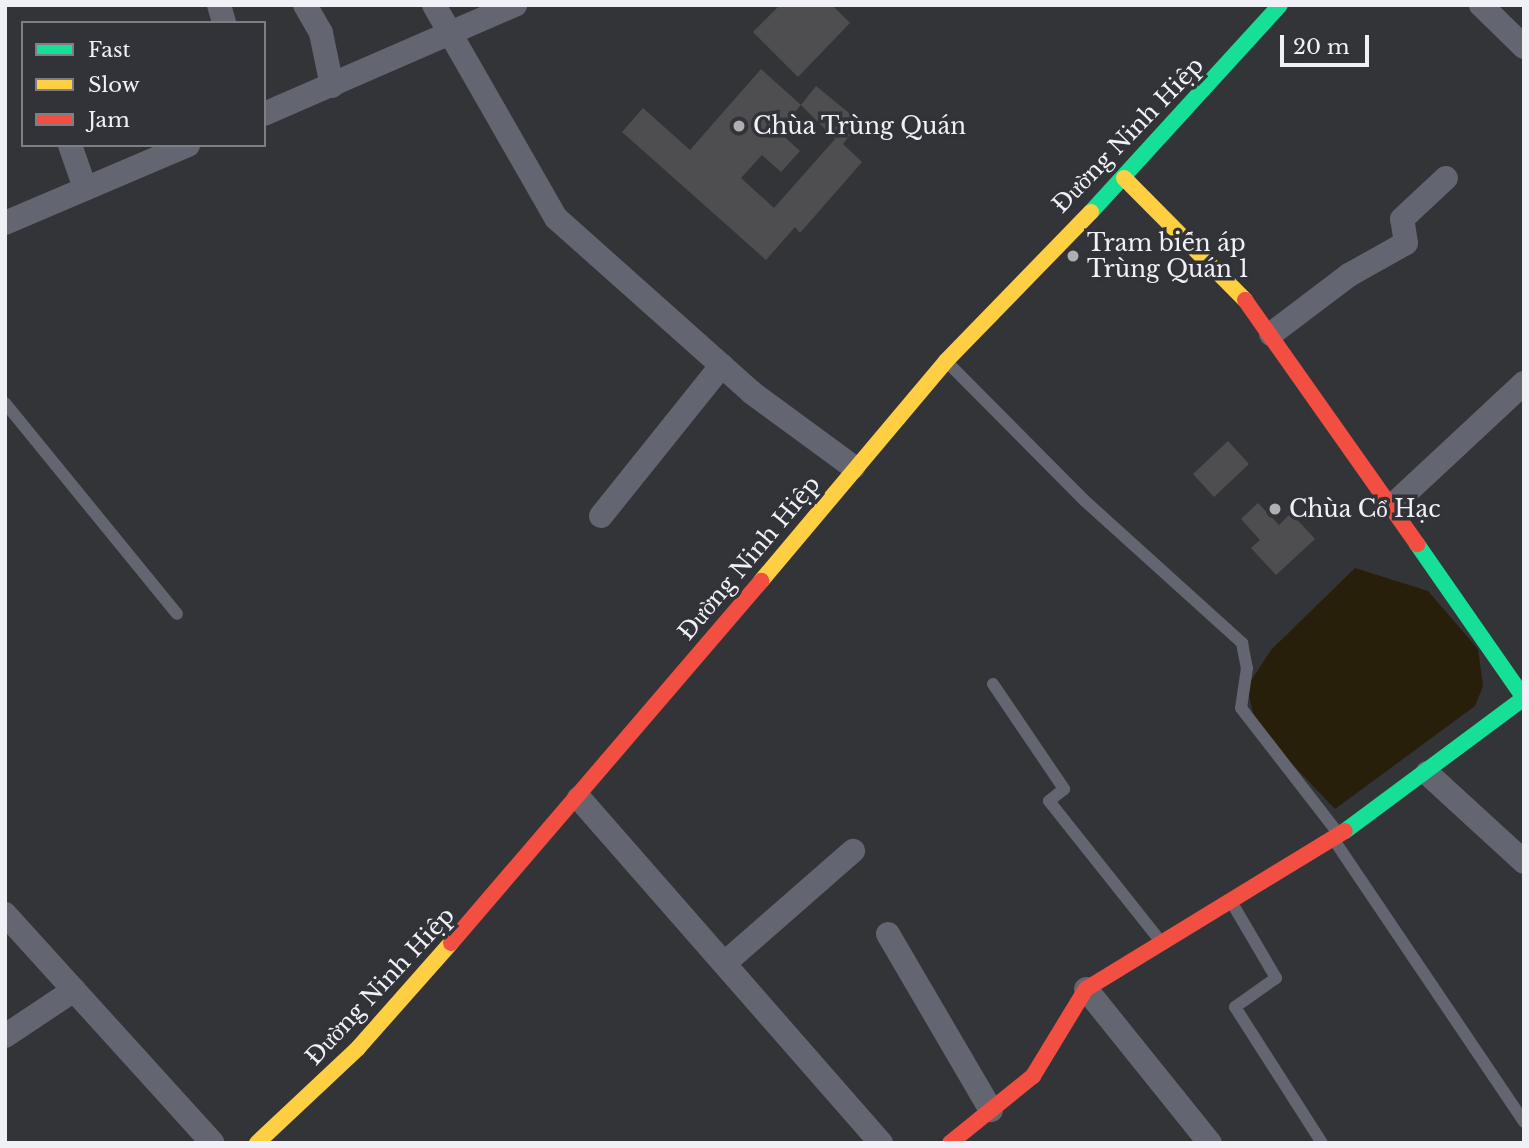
<!DOCTYPE html>
<html>
<head>
<meta charset="utf-8">
<style>
  body { margin:0 }
  #map { position:relative; width:1529px; height:1148px; overflow:hidden; background:#333437; font-family:"Libre Baskerville",serif }
  div>[style] { position:absolute }
  [style*='--x'] { left:calc(var(--x)*1px); top:calc(var(--y)*1px); width:calc(var(--w)*1px); rotate:calc(var(--a)*1deg) }
  .water>* { inset:0; background:#281f0a }
  .building>* { inset:0; background:#4e4e51 }
  .lane>* { height:12px; margin:-6px; padding:0 6px; transform-origin:6px; border-radius:6px; background:#636571 }
  .street>* { height:24px; margin:-12px; padding:0 12px; transform-origin:12px; border-radius:12px; background:#636571 }
  .fast>* { height:16px; margin:-8px; padding:0 8px; transform-origin:8px; border-radius:8px; background:#16e098 }
  .slow>* { height:16px; margin:-8px; padding:0 8px; transform-origin:8px; border-radius:8px; background:#ffcf43 }
  .jam>* { height:16px; margin:-8px; padding:0 8px; transform-origin:8px; border-radius:8px; background:#f24e42 }
  .dots>* { width:19px; height:19px; translate:-50% -50%; box-sizing:border-box; border:4px solid #313339; border-radius:50% }
  span { translate:-50% -50%; white-space:nowrap; text-align:center; line-height:1.15; -webkit-text-stroke:7px #313339; paint-order:stroke }
  .poi-label { font-size:23px; color:#f0f1f6 }
  .left { translate:0 -50%; text-align:left }
  .street-label { font-size:23px; color:#f0f1f6 }
  .frame { position:absolute; inset:0; border:7px solid #f0f1f6; pointer-events:none }
  .legend { position:absolute; left:21px; top:21px; width:245px; height:126px; box-sizing:border-box; background:#313339; border:2px solid #7d7f85; margin:0; padding:9px 12px; list-style:none; font-size:21px; color:#f0f1f6 }
  .legend li { display:flex; align-items:center; gap:14px; height:35px }
  .legend b { width:35px; border:2px solid #7d7f85 }
  .scale { position:absolute; left:1280px; top:35px; width:89px; height:32px; box-sizing:border-box; border:4px solid #f0f1f6; border-top:0; padding-left:9px; font-size:21px; line-height:24px; white-space:nowrap; color:#f0f1f6; -webkit-text-stroke:5px #313339; paint-order:stroke }
</style>
</head>
<body>
<div id="map">
  <div class="water">
    <div style="clip-path:polygon(1355px 568px,1428px 591px,1478px 649px,1483px 686px,1475px 706px,1335px 809px,1256px 726px,1247px 687px,1271px 650px)"></div>
  </div>
  <div class="building">
    <div style="clip-path:polygon(780px 5px,832px 5px,850px 23px,798px 77px,753px 32px)"></div>
    <div style="clip-path:polygon(761px 69px,801px 105px,778px 131px,800px 151px,781px 172px,762px 155px,741px 178px,774px 208px,835px 139px,801px 105px,816px 86px,860px 122px,843px 144px,862px 162px,800px 233px,795px 227px,766px 260px,622px 132px,643px 108px,690px 150px)"></div>
    <div style="clip-path:polygon(1228px 441px,1249px 464px,1214px 497px,1193px 474px)"></div>
    <div style="clip-path:polygon(1258px 503px,1279px 525px,1291px 513px,1315px 539px,1276px 575px,1251px 548px,1260px 540px,1241px 519px)"></div>
  </div>
  <div class="lane">
    <div style="--x:948;--y:363;--w:194;--a:45.2"></div>
    <div style="--x:1085;--y:501;--w:212;--a:42.1"></div>
    <div style="--x:1242;--y:643;--w:25;--a:79"></div>
    <div style="--x:1247;--y:668;--w:40;--a:98.5"></div>
    <div style="--x:1241;--y:708;--w:158;--a:52.2"></div>
    <div style="--x:5;--y:403;--w:272;--a:50.8"></div>
    <div style="--x:993;--y:684;--w:127;--a:55.9"></div>
    <div style="--x:1064;--y:789;--w:19;--a:141"></div>
    <div style="--x:1049;--y:801;--w:180;--a:51.5"></div>
    <div style="--x:1334;--y:840;--w:340;--a:56"></div>
    <div style="--x:1232;--y:903;--w:87;--a:59.6"></div>
    <div style="--x:1276;--y:978;--w:50;--a:144.7"></div>
    <div style="--x:1235;--y:1007;--w:161;--a:57.4"></div>
  </div>
  <div class="street">
    <div style="--x:219;--y:5;--w:19;--a:74"></div>
    <div style="--x:305;--y:5;--w:32;--a:60"></div>
    <div style="--x:321;--y:33;--w:54;--a:78.3"></div>
    <div style="--x:434;--y:5;--w:245;--a:60.2"></div>
    <div style="--x:556;--y:218;--w:261;--a:41.7"></div>
    <div style="--x:751;--y:392;--w:127;--a:36.3"></div>
    <div style="--x:1481;--y:5;--w:60;--a:44.3"></div>
    <div style="--x:264;--y:114;--w:274;--a:-23.5"></div>
    <div style="--x:70;--y:145;--w:46;--a:70.8"></div>
    <div style="--x:5;--y:223;--w:199;--a:-23.1"></div>
    <div style="--x:1271;--y:334;--w:98;--a:-37.1"></div>
    <div style="--x:1349;--y:275;--w:65;--a:-29.3"></div>
    <div style="--x:1406;--y:243;--w:24;--a:-99"></div>
    <div style="--x:1402;--y:219;--w:60;--a:-43"></div>
    <div style="--x:1393;--y:505;--w:179;--a:-43"></div>
    <div style="--x:601;--y:516;--w:193;--a:-51.3"></div>
    <div style="--x:1427;--y:773;--w:132;--a:42.5"></div>
    <div style="--x:579;--y:798;--w:459;--a:48.8"></div>
    <div style="--x:5;--y:914;--w:309;--a:47.8"></div>
    <div style="--x:888;--y:934;--w:204;--a:59.7"></div>
    <div style="--x:726;--y:962;--w:169;--a:-41.2"></div>
    <div style="--x:1086;--y:989;--w:198;--a:51.2"></div>
    <div style="--x:5;--y:1036;--w:83;--a:-33.7"></div>
  </div>
  <div class="fast">
    <div style="--x:1091;--y:212;--w:280;--a:-47.6"></div>
    <div style="--x:1345;--y:831;--w:223;--a:-36.6"></div>
    <div style="--x:1524;--y:698;--w:188;--a:-124.8"></div>
  </div>
  <div class="slow">
    <div style="--x:1124;--y:178;--w:172;--a:45.2"></div>
    <div style="--x:761;--y:581;--w:287;--a:-49.9"></div>
    <div style="--x:946;--y:361;--w:208;--a:-45.8"></div>
    <div style="--x:257;--y:1143;--w:139;--a:-43.2"></div>
    <div style="--x:358;--y:1048;--w:140;--a:-48.5"></div>
  </div>
  <div class="jam">
    <div style="--x:1245;--y:300;--w:299;--a:54.8"></div>
    <div style="--x:451;--y:943;--w:477;--a:-49.4"></div>
    <div style="--x:950;--y:1143;--w:107;--a:-38.9"></div>
    <div style="--x:1033;--y:1076;--w:102;--a:-58.7"></div>
    <div style="--x:1086;--y:989;--w:303;--a:-31.4"></div>
  </div>
  <div class="dots">
    <div style="left:739px;top:126px;background:#aeafb3"></div>
    <div style="left:1073px;top:256px;background:#aeafb3"></div>
    <div style="left:1275px;top:509px;background:#aeafb3"></div>
  </div>
  <div class="poi-label">
    <span class="left" style="left:753px;top:126px">Chùa Trùng Quán</span>
    <span class="left" style="left:1087px;top:256px">Trạm biến áp<br>Trùng Quán 1</span>
    <span class="left" style="left:1289px;top:509px">Chùa Cổ Hạc</span>
  </div>
  <div class="street-label">
    <span style="left:1128px;top:135px;rotate:-46deg">Đường Ninh Hiệp</span>
    <span style="left:749px;top:558px;rotate:-50deg">Đường Ninh Hiệp</span>
    <span style="left:380px;top:986px;rotate:-47deg">Đường Ninh Hiệp</span>
  </div>
  <div class="frame"></div>
  <ul class="legend">
  <li><b style="height:9px;background:#16e098"></b>Fast</li>
  <li><b style="height:9px;background:#ffcf43"></b>Slow</li>
  <li><b style="height:9px;background:#f24e42"></b>Jam</li>
  </ul>
  <div class="scale">20 m</div>
</div>
</body>
</html>
